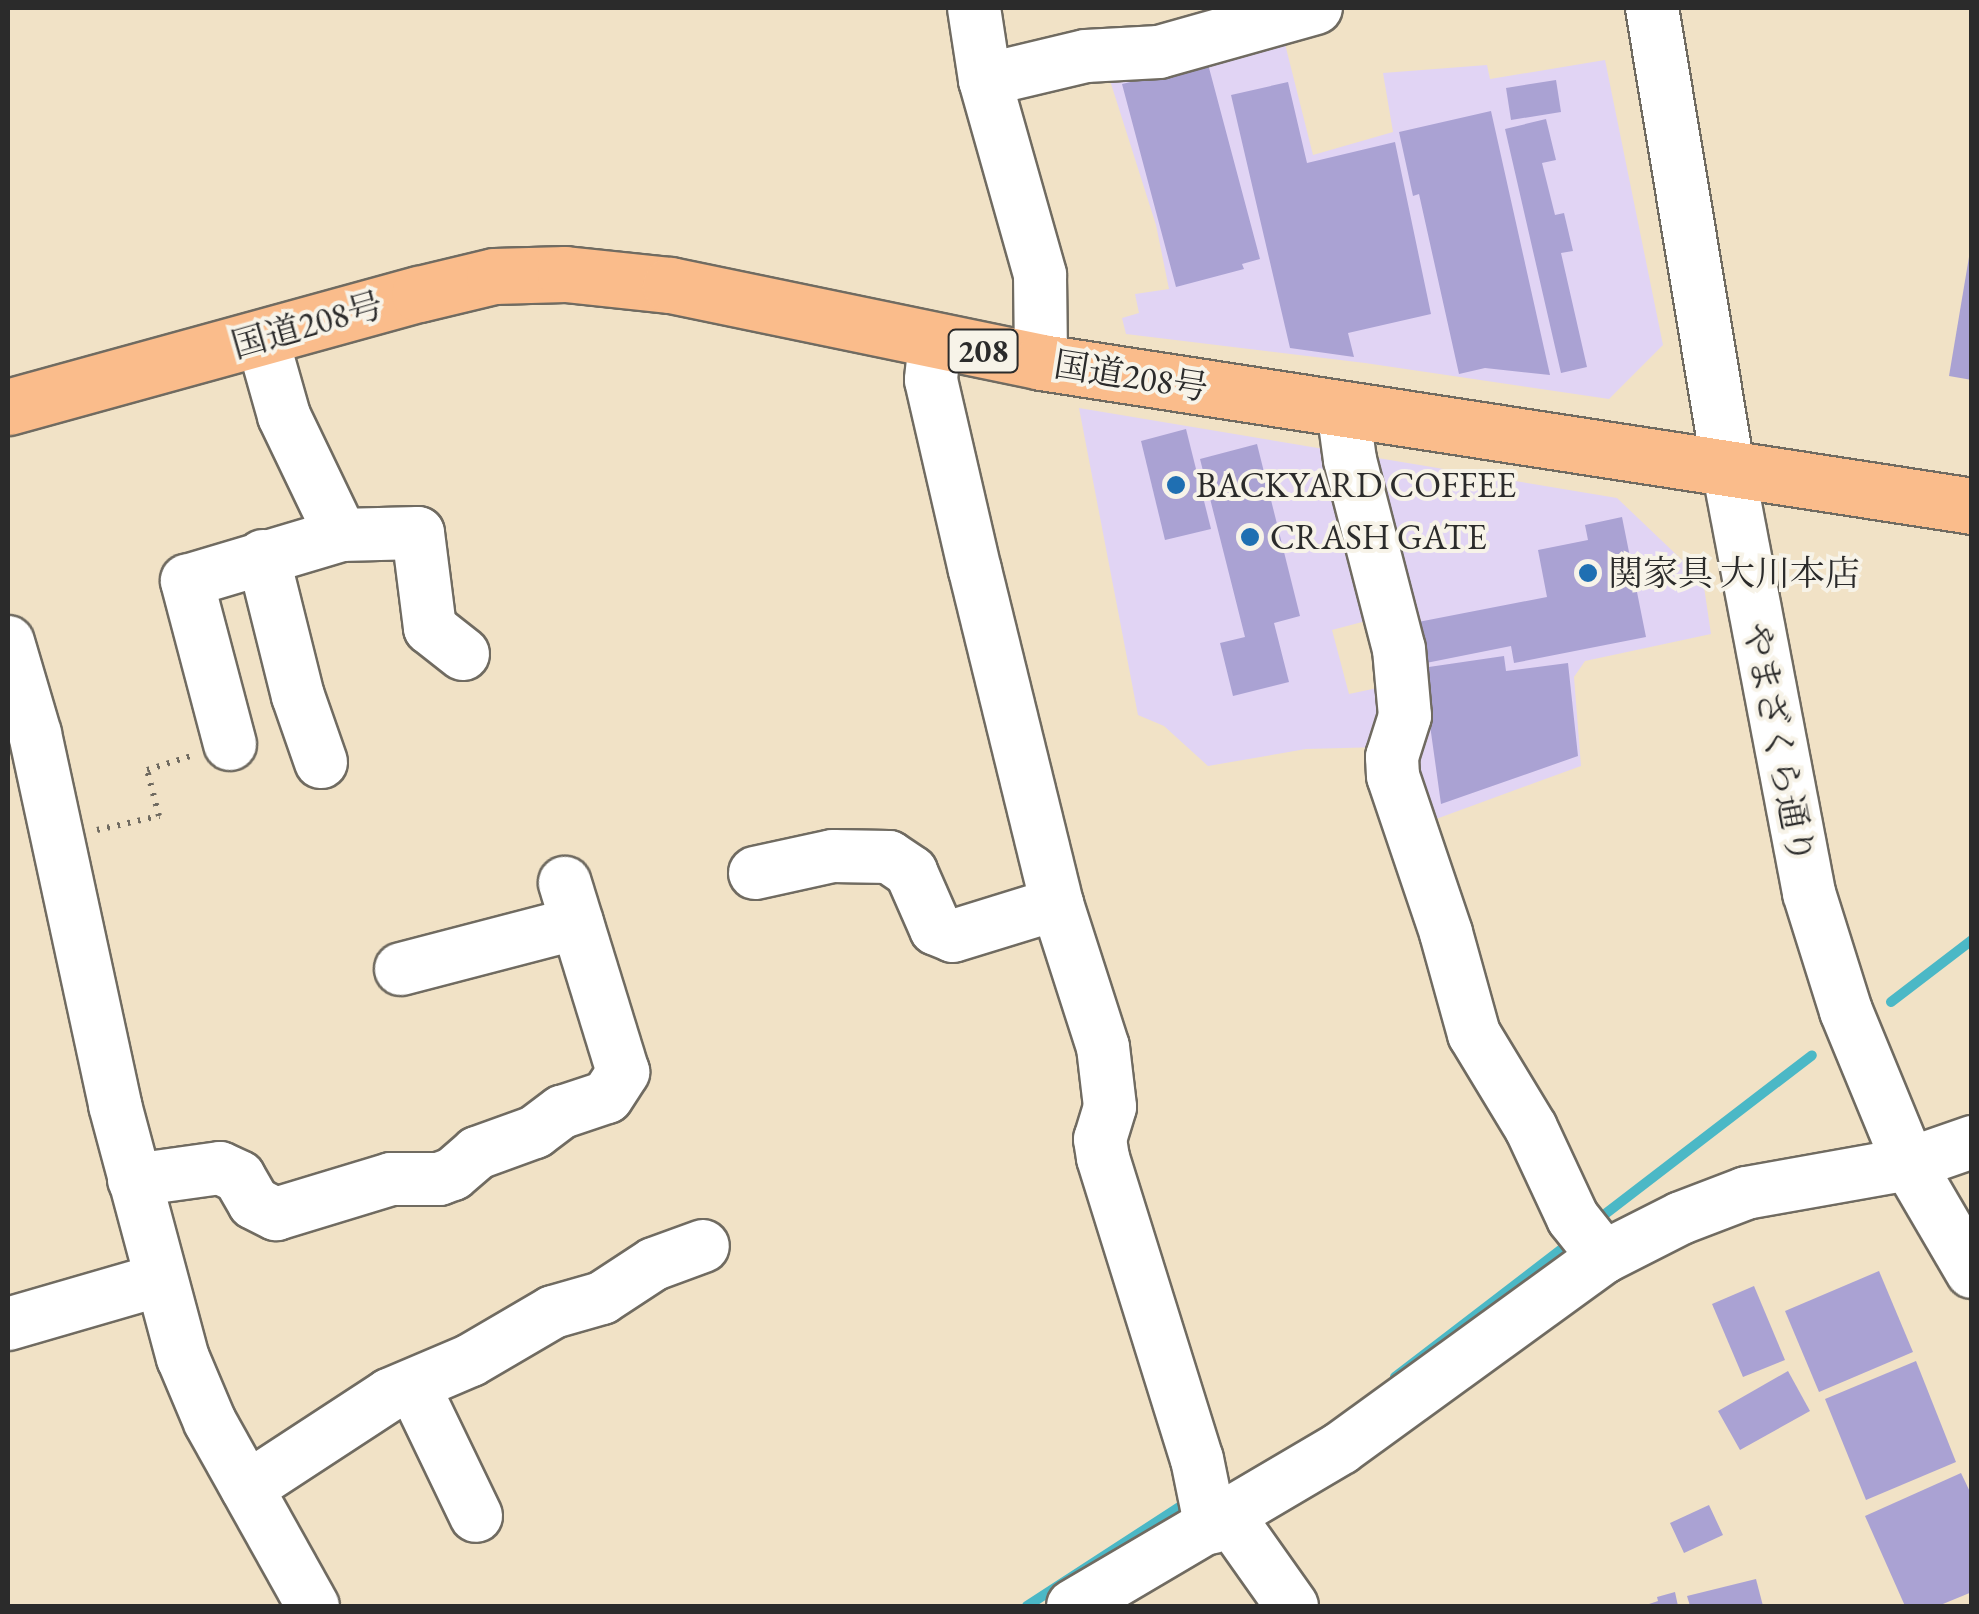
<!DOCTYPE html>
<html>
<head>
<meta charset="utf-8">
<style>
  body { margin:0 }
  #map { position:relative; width:1979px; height:1614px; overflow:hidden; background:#f1e2c6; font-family:"EB Garamond","Noto Serif JP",serif }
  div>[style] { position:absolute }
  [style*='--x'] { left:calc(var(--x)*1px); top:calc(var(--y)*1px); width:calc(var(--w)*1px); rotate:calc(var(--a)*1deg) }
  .built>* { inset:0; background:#e1d4f4 }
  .stream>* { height:10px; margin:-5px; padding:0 5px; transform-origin:5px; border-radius:5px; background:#4bb8c6 }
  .building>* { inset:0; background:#aaa2d3 }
  .path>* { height:6px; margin-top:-3px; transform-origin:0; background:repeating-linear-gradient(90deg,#706b61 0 2.5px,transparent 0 10.5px) }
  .roads { filter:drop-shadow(2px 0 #706b61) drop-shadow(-2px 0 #706b61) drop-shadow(0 2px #706b61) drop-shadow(0 -2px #706b61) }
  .minor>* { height:52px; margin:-26px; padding:0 26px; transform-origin:26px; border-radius:26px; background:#fff }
  .highway>* { height:55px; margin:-27.5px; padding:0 27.5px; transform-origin:27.5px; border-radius:27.5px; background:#fabc8b }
  .dots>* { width:28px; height:28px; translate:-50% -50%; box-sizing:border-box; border:5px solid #f7f3e8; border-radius:50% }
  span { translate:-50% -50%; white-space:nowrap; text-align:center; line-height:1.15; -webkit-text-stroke:8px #f7f3e8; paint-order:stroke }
  .shield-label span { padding:2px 8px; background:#f7f3e8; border:2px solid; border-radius:8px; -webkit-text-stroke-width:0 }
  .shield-label { font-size:32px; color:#2b2b2b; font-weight:700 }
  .street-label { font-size:35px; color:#2b2b2b }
  .poi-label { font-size:35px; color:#2b2b2b }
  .left { translate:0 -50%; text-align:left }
  .frame { position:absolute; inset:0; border:10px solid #2b2b2b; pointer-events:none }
</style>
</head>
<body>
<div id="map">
  <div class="built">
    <div style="clip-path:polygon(1281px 28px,1313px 155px,1393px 132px,1383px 73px,1487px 65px,1490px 79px,1605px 60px,1663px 345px,1609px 399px,1365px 363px,1126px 334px,1122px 318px,1139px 313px,1135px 294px,1169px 289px,1156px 225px,1106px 68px)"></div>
    <div style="clip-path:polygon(1079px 408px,1617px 498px,1703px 580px,1711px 634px,1585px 661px,1574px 677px,1581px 766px,1417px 826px,1396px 613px,1332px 630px,1349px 694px,1396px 684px,1382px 747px,1306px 749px,1208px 766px,1164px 726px,1138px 715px)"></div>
  </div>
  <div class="stream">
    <div style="--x:1891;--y:1002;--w:102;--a:-37.4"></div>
    <div style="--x:1596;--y:1221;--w:272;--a:-37.5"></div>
    <div style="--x:1395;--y:1377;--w:223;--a:-37.5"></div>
    <div style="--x:1027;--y:1606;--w:191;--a:-33"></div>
  </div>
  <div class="building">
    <div style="clip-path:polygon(1208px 64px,1260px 259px,1242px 264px,1244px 269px,1176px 287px,1122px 84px)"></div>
    <div style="clip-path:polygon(1556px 80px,1561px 112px,1511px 120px,1506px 88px)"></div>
    <div style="clip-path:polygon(1288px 82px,1307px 163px,1395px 142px,1431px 314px,1348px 333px,1354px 357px,1290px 348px,1231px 95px)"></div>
    <div style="clip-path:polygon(1491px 111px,1550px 375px,1485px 368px,1459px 374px,1419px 194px,1413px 196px,1399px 132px)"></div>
    <div style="clip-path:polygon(1546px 119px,1556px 160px,1542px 163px,1555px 215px,1564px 213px,1573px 251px,1561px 253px,1587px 367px,1561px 373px,1505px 129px)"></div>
    <div style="clip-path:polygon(1969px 257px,1972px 257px,1972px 380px,1949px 376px)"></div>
    <div style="clip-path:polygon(1186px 429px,1211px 529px,1165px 540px,1141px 441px)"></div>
    <div style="clip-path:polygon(1257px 444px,1300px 616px,1274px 623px,1289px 682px,1233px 696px,1220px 643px,1245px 637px,1200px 459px)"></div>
    <div style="clip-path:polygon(1622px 517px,1646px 637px,1514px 663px,1511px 646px,1421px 664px,1413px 623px,1547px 597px,1538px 550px,1588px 540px,1585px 525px)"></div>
    <div style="clip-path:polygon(1504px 656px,1506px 671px,1568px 663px,1578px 756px,1441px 804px,1422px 668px)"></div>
    <div style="clip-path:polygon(1879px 1271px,1913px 1352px,1819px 1392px,1785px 1311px)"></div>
    <div style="clip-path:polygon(1754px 1286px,1785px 1360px,1743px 1377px,1712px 1304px)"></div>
    <div style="clip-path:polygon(1916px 1361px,1956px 1462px,1866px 1500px,1825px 1399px)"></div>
    <div style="clip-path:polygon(1788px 1371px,1810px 1411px,1740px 1450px,1718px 1411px)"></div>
    <div style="clip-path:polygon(1961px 1473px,1972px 1496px,1972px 1592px,1938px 1606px,1905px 1606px,1865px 1516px)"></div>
    <div style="clip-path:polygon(1709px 1505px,1723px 1535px,1684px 1553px,1670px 1523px)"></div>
    <div style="clip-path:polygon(1756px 1579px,1763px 1606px,1690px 1606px,1687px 1596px)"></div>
    <div style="clip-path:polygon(1675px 1592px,1678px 1606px,1643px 1606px,1658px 1601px,1657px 1597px)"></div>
  </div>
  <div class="path">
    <div style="--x:97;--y:830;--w:64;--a:-12.7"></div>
    <div style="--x:159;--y:816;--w:48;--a:-104.6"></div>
    <div style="--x:147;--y:770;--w:46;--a:-17.7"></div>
  </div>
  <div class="roads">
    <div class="minor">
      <div style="--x:974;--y:8;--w:73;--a:81.3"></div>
      <div style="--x:985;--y:80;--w:203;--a:74.2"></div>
      <div style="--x:1040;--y:275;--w:87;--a:89.3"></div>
      <div style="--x:1652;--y:8;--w:466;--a:80.6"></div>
      <div style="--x:1728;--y:468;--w:433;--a:79.2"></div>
      <div style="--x:1809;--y:893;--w:124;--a:72.6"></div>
      <div style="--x:1846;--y:1011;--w:165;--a:67.6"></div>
      <div style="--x:1909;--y:1164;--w:125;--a:59.7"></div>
      <div style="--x:985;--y:80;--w:104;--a:-13.4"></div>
      <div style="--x:1086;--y:56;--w:73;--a:-3.1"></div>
      <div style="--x:1159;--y:52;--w:163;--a:-15.7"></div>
      <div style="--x:262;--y:338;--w:81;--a:74.2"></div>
      <div style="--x:284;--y:416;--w:132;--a:64.4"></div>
      <div style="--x:935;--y:341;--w:39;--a:96"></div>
      <div style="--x:931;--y:380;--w:195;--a:77"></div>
      <div style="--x:975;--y:570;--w:344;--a:76.2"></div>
      <div style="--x:1057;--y:904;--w:150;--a:72.2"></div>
      <div style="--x:1103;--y:1047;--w:60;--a:83.3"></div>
      <div style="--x:1110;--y:1107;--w:34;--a:107"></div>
      <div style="--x:1100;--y:1139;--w:19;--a:81"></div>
      <div style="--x:1103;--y:1158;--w:315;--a:72.7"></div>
      <div style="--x:1197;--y:1459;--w:70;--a:78.5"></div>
      <div style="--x:1343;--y:409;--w:51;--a:82.2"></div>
      <div style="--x:1350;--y:460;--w:195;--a:75.5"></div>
      <div style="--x:1399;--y:649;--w:67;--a:84.9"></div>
      <div style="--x:1405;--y:716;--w:43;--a:107.6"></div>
      <div style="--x:1392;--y:757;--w:19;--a:87"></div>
      <div style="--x:1393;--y:776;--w:166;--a:71.3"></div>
      <div style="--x:1446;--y:933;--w:105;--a:74.5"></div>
      <div style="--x:1474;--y:1034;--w:110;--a:58.8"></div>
      <div style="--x:1531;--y:1128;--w:99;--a:65"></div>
      <div style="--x:1573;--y:1218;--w:50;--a:51.5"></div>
      <div style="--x:263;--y:556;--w:144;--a:76"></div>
      <div style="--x:298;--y:696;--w:70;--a:70.8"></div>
      <div style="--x:8;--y:642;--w:96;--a:73.6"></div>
      <div style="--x:35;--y:734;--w:380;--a:77.8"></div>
      <div style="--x:115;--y:1105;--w:262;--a:75"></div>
      <div style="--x:183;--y:1358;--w:69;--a:67.1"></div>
      <div style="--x:210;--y:1422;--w:211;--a:60.8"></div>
      <div style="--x:230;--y:744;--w:169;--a:-104.8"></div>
      <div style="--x:187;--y:581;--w:161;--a:-16.6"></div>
      <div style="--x:341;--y:535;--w:77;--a:-1.5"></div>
      <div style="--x:418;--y:533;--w:96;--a:82.8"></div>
      <div style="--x:430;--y:628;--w:42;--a:38.2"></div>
      <div style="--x:755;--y:873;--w:80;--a:-12.3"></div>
      <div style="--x:833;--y:856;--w:56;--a:1"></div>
      <div style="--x:889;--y:857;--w:27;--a:34"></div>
      <div style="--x:911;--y:872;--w:62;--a:66.3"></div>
      <div style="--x:936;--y:929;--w:18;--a:22"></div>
      <div style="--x:953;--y:936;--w:109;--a:-17.1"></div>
      <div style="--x:401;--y:969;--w:182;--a:-14.6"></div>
      <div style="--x:134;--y:1180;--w:87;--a:-7.9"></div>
      <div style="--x:220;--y:1168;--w:21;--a:25"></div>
      <div style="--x:239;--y:1177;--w:30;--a:60"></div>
      <div style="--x:254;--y:1203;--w:25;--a:27"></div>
      <div style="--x:276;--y:1214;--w:120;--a:-16.9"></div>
      <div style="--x:391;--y:1179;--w:48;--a:0"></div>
      <div style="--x:439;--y:1179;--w:15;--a:-20"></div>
      <div style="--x:453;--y:1174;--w:32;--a:-41"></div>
      <div style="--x:477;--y:1153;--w:62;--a:-19.9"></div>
      <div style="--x:535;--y:1132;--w:34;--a:-37"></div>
      <div style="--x:562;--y:1112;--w:47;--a:-18.4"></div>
      <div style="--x:607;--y:1097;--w:30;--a:-57"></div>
      <div style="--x:623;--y:1072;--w:198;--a:-107.1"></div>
      <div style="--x:8;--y:1324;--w:157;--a:-16.2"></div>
      <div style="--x:414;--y:1387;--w:143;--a:64.3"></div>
      <div style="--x:247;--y:1488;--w:170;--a:-33.2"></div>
      <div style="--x:389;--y:1395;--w:89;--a:-23.1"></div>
      <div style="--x:471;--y:1360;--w:95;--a:-30.3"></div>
      <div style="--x:553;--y:1312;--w:51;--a:-15.9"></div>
      <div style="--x:602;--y:1298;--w:62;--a:-33.2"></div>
      <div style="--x:654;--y:1264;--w:52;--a:-20.2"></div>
      <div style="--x:1229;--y:1517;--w:109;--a:54.7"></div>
      <div style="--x:1073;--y:1606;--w:311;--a:-30.5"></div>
      <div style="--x:1341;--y:1448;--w:325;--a:-36"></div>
      <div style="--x:1604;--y:1257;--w:86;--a:-26.9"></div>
      <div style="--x:1681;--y:1218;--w:70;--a:-21"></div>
      <div style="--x:1746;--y:1193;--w:166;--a:-10.1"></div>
      <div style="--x:1909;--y:1164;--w:67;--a:-19.2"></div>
    </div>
    <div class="highway">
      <div style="--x:8;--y:407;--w:426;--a:-15.4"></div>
      <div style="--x:419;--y:294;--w:77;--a:-13.5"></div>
      <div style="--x:494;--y:276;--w:71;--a:-1.6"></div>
      <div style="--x:565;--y:274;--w:106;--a:6"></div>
      <div style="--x:670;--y:285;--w:379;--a:11.7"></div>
      <div style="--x:1041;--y:362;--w:942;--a:8.79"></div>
    </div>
  </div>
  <div class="dots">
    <div style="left:1176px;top:485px;background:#1f6fb2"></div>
    <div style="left:1250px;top:537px;background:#1f6fb2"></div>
    <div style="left:1588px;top:573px;background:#1f6fb2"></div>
  </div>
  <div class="shield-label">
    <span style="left:983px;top:351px">208</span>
  </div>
  <div class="street-label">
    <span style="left:307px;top:325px;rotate:-16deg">国道208号</span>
    <span style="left:1131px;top:376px;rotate:9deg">国道208号</span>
    <span style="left:1779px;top:743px;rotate:79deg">やまざくら通り</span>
  </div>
  <div class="poi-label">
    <span class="left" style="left:1196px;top:485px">BACKYARD COFFEE</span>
    <span class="left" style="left:1270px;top:537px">CRASH GATE</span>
    <span class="left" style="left:1608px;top:573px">関家具 大川本店</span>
  </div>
  <div class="frame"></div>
</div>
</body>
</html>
